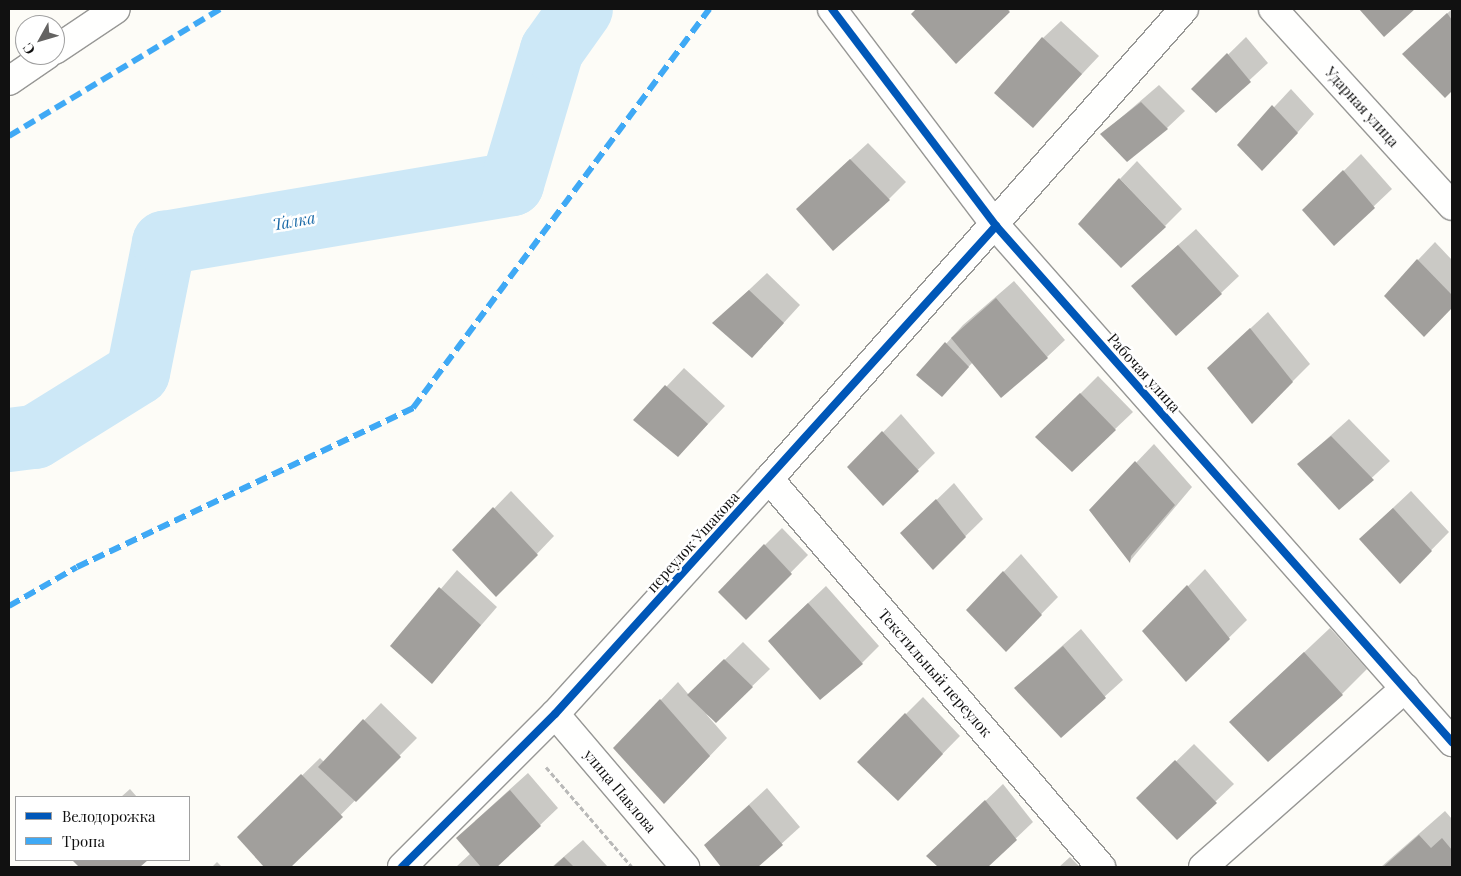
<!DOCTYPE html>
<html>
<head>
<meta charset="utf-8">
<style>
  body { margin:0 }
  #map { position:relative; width:1461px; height:876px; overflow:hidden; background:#fdfcf7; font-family:"Playfair Display",serif }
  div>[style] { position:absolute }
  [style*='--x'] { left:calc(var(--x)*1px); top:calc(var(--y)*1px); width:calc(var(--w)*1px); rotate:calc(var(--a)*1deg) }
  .shadow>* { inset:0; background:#0003 }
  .river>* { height:64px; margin:-32px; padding:0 32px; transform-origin:32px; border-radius:32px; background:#cde8f7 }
  .building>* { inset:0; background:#a19f9c }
  .path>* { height:3px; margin-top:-1.5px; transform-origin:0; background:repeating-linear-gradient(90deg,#b9b9b8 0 5px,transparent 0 7.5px) }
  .roads { filter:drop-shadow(1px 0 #979795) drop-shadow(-1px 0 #979795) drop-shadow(0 1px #979795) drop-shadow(0 -1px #979795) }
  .minor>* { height:28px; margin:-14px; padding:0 14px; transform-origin:14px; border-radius:14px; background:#fffffe }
  .quiet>* { height:6px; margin-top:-3px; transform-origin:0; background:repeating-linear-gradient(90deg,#3fa9f5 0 12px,transparent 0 18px) }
  .cycleway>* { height:8px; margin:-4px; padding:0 4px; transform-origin:4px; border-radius:4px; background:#0057b8 }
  span { translate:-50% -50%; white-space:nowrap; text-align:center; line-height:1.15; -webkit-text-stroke:5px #fff; paint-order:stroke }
  .street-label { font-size:15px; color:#111 }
  .water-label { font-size:16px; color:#1768a6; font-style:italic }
  .frame { position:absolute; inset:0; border:10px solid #111; pointer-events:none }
  .legend { position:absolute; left:15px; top:796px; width:175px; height:65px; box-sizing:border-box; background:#fff; border:1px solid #a0a0a0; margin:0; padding:6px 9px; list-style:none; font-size:15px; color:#111 }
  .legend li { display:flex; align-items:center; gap:10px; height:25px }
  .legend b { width:25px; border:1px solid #a0a0a0 }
  .north { position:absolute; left:15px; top:15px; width:50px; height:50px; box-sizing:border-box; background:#fff; border:1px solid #a0a0a0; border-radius:50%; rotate:231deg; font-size:14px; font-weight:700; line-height:20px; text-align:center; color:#111 }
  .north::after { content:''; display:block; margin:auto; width:18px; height:22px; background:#646362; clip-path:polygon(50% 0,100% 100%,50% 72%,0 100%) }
</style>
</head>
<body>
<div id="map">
  <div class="shadow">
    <div style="clip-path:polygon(918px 9px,1011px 9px,956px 62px,913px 14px)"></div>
    <div style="clip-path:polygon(1360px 9px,1413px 9px,1384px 35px)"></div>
    <div style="clip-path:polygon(1452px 9px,1452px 89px,1445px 96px,1422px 37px)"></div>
    <div style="clip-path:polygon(1061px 21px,1099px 56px,1050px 108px,1043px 38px)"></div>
    <div style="clip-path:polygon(1246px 37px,1268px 63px,1216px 111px,1193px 89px)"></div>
    <div style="clip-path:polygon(1159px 85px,1185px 111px,1167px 128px,1102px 134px)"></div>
    <div style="clip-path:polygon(1291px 89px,1314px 114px,1280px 152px,1239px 145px)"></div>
    <div style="clip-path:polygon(868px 143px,906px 182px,889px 199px,815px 192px)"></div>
    <div style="clip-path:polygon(1361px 154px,1392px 189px,1334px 244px,1304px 210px)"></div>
    <div style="clip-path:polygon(1137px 161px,1182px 209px,1165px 226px,1120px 179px)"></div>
    <div style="clip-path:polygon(1196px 229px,1239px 276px,1221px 293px,1132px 286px)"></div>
    <div style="clip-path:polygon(1435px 242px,1452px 260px,1452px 307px,1424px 335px,1418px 260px)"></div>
    <div style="clip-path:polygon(767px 273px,800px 305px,769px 339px,714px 323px)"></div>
    <div style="clip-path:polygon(1014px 281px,1065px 340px,1047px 357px,1001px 396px,973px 362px,959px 377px,918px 375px,963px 325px)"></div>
    <div style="clip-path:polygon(1268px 312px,1310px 364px,1252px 422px,1208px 368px)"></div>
    <div style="clip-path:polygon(684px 368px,725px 406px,678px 456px,635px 420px)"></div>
    <div style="clip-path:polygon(1098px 376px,1133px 412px,1072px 470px,1037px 437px)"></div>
    <div style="clip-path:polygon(901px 414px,935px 453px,883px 504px,849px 467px)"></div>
    <div style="clip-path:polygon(1349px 419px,1390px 461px,1339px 508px,1299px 464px)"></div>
    <div style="clip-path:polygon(1154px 444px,1192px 487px,1130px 561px,1091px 510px)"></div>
    <div style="clip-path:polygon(954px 483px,983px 519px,933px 568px,920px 516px)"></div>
    <div style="clip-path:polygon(511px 491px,554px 536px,514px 578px,454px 550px)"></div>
    <div style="clip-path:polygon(1411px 491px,1449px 532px,1400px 582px,1378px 522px)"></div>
    <div style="clip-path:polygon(782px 528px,808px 555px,746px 618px,765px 545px)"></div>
    <div style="clip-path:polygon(1021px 554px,1058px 597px,1006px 650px,967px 610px)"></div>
    <div style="clip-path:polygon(1205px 569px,1247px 620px,1186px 680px,1144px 631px)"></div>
    <div style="clip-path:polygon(457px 570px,497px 607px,432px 682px,392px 646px)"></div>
    <div style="clip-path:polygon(826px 586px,879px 646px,862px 663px,787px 623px)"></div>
    <div style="clip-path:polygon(1330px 628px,1367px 669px,1342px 694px,1230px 722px)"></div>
    <div style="clip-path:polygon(1081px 629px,1123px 680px,1061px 736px,1015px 688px)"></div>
    <div style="clip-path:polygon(743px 642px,770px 669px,716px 721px,706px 714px,727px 738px,682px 785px,615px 748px,678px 682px,689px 695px)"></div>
    <div style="clip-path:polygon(923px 697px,960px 736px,915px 782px,906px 714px)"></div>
    <div style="clip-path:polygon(381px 703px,417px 738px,289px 867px,265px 867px,239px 837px,320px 758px,324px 762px)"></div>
    <div style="clip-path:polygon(1194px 744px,1234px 784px,1177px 838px,1156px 781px)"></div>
    <div style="clip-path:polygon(528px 773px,558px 808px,498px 865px,500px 867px,456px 867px,471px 853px,475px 821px)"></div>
    <div style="clip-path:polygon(1003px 784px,1033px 822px,986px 867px,939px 867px,928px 856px)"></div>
    <div style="clip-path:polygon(767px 788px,800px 827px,756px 867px,723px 867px,705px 845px)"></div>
    <div style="clip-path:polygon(130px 789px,137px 797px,121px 797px)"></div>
    <div style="clip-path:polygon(1445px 811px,1452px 819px,1452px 867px,1381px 867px)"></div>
    <div style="clip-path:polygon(583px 840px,608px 867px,552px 867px)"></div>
    <div style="clip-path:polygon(1070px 857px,1080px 867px,1059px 867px)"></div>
    <div style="clip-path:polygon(74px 860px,146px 860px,138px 867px,81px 867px)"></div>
    <div style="clip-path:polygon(217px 862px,222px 867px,212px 867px)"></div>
  </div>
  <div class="river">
    <div style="--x:9;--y:440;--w:26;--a:-7"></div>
    <div style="--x:35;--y:437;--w:121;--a:-31.9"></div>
    <div style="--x:138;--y:373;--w:133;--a:-78.7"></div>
    <div style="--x:164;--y:243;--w:353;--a:-9.6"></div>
    <div style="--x:512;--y:184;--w:140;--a:-73.4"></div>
    <div style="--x:552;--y:50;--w:50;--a:-54.7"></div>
  </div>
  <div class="building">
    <div style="clip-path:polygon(916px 9px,1007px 9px,1010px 12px,956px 64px,911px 14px)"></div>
    <div style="clip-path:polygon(1359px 9px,1415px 9px,1384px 37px)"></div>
    <div style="clip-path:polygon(1447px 13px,1452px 20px,1452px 91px,1445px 98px,1402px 54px)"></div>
    <div style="clip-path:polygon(1042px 37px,1082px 74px,1033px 128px,994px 93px)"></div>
    <div style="clip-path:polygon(1227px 53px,1251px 82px,1216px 113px,1191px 89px)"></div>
    <div style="clip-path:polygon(1141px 102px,1168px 129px,1127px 162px,1100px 134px)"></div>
    <div style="clip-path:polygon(1272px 105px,1298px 133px,1262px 171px,1237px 145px)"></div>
    <div style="clip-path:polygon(850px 159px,890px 200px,833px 251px,796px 209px)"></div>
    <div style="clip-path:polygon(1343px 170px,1375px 208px,1334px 246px,1302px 210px)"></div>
    <div style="clip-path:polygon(1119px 178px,1166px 227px,1121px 268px,1078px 224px)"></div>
    <div style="clip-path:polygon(1178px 245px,1222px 294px,1176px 336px,1131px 286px)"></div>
    <div style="clip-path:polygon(1417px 259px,1452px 295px,1452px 308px,1424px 337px,1384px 296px)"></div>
    <div style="clip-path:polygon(749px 290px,784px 323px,752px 358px,712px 323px)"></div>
    <div style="clip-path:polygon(996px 298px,1048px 358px,1001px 398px,951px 338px)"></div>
    <div style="clip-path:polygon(1250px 328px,1293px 382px,1252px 424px,1207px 368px)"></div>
    <div style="clip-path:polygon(945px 342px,969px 367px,942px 397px,916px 375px)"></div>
    <div style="clip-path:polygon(665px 385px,708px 424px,678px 457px,633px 420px)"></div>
    <div style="clip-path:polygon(1080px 393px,1116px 430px,1072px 472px,1035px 437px)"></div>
    <div style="clip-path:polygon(882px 431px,919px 471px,883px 506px,847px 467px)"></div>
    <div style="clip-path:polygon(1331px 436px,1374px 480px,1339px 510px,1297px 464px)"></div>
    <div style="clip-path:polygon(1135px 461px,1175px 505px,1131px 556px,1130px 563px,1089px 510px)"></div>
    <div style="clip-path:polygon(936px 499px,966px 537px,933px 570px,900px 533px)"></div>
    <div style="clip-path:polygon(493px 507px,538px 555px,496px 597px,452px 550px)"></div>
    <div style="clip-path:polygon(1393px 508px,1432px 551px,1400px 584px,1359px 539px)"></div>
    <div style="clip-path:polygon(764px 544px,792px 574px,746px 620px,718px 592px)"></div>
    <div style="clip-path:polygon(1003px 571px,1042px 615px,1006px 652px,966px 610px)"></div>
    <div style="clip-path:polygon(1187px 585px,1230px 639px,1186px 682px,1142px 631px)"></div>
    <div style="clip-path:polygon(439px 587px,481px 625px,432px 684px,390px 646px)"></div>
    <div style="clip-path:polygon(808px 603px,863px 664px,820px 700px,768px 641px)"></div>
    <div style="clip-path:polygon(1063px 646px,1106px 698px,1061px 738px,1014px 688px)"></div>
    <div style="clip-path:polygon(1304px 652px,1343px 695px,1268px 762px,1229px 722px)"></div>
    <div style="clip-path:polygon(724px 659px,753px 687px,716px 723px,687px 695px)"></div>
    <div style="clip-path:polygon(660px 699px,710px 756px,664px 804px,613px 748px)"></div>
    <div style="clip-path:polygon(905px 713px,943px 754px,898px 801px,857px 762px)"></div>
    <div style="clip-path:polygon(363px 719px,401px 757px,356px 802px,318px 767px)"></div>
    <div style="clip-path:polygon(1175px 760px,1217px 803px,1177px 840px,1136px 798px)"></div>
    <div style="clip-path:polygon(301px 774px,343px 817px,291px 867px,264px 867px,237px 837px)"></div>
    <div style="clip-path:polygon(510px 790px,541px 826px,497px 867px,481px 867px,456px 838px)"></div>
    <div style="clip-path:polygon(985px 800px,1017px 840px,988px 867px,938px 867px,926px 856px)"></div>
    <div style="clip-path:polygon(749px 805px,783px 845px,758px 867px,721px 867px,704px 845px)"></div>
    <div style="clip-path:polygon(1419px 835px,1431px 848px,1442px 838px,1452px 850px,1452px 867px,1383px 867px)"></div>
    <div style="clip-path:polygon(564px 857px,574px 867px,553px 867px)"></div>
    <div style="clip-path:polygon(72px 860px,148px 860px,140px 867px,79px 867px)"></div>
  </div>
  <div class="path">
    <div style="--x:546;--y:767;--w:132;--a:49.3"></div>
  </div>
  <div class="roads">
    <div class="minor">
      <div style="--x:832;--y:9;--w:272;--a:52.9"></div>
      <div style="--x:996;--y:226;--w:689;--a:48.53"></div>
      <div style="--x:1273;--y:9;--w:266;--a:47.7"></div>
      <div style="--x:55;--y:50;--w:73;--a:-33.9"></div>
      <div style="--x:9;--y:81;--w:46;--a:-34.4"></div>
      <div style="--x:769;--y:479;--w:511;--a:49.45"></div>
      <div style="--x:555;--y:714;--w:201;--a:49.6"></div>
      <div style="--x:402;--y:867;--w:216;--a:-45"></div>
      <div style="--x:555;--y:714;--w:318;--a:-47.7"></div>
      <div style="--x:769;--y:479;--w:627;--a:-48.56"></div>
      <div style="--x:1203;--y:867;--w:270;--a:-41.5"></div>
    </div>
  </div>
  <div class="quiet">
    <div style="--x:9;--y:136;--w:246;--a:-31"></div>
    <div style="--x:9;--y:606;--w:78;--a:-29.8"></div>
    <div style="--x:77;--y:567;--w:372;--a:-25.3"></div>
    <div style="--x:413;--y:408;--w:497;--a:-53.4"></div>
  </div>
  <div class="cycleway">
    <div style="--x:832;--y:9;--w:272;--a:52.9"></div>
    <div style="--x:996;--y:226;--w:689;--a:48.53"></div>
    <div style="--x:402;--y:867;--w:216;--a:-45"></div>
    <div style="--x:555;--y:714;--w:658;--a:-47.9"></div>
  </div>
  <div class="street-label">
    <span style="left:1362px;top:107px;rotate:48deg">Ударная улица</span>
    <span style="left:1144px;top:373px;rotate:48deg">Рабочая улица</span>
    <span style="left:693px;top:542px;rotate:-48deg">переулок Ушакова</span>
    <span style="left:935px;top:673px;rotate:49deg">Текстильный переулок</span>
    <span style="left:620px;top:791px;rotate:50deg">улица Павлова</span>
  </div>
  <div class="water-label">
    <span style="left:294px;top:221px;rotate:-10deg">Талка</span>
  </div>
  <div class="frame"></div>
  <ul class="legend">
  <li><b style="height:6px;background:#0057b8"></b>Велодорожка</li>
  <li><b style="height:6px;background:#3fa9f5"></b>Тропа</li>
  </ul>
  <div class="north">С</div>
</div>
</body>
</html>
